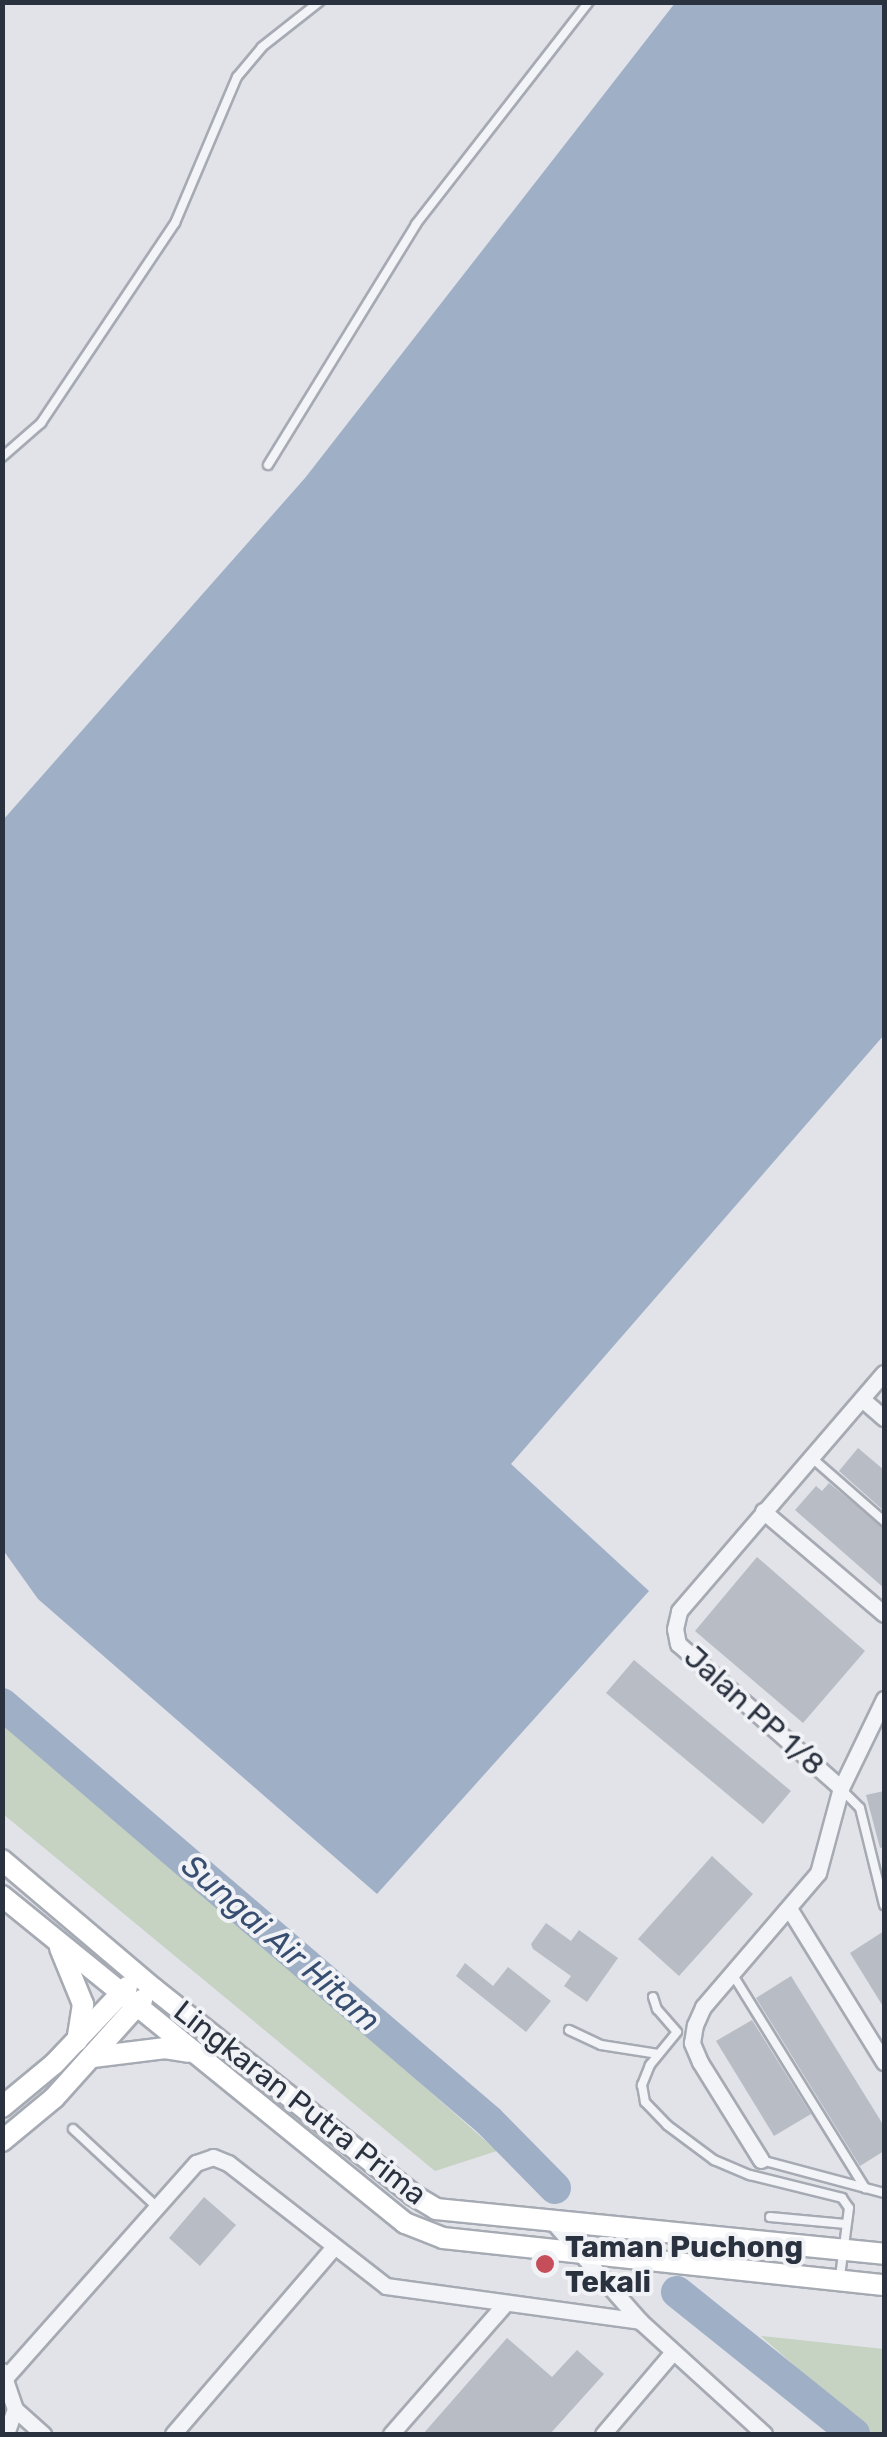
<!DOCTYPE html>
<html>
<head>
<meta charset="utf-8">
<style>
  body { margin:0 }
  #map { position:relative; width:887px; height:2437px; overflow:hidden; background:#e1e3e9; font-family:Rubik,sans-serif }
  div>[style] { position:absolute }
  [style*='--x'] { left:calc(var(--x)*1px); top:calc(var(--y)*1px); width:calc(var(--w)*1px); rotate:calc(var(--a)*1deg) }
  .green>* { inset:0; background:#c6d2c2 }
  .water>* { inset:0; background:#9eafc6 }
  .river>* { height:32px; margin:-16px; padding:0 16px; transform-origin:16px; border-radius:16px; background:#9eafc6 }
  .building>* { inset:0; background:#b8bcc5 }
  .roads { filter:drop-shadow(2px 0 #a6aab3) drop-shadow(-2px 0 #a6aab3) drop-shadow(0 2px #a6aab3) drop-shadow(0 -2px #a6aab3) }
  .lane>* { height:8px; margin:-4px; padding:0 4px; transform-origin:4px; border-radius:4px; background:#f3f4f7 }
  .street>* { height:15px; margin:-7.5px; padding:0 7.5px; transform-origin:7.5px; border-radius:7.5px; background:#f3f4f7 }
  .secondary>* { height:20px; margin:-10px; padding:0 10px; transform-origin:10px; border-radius:10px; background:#fff }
  .dots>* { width:28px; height:28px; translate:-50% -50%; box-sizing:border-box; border:5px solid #f0f2f6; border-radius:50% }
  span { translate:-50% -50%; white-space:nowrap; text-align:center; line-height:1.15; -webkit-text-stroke:8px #f0f2f6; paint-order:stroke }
  .street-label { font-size:30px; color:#2a313f }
  .poi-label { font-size:30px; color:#2a313f; font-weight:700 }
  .left { translate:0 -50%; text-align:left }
  .water-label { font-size:32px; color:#374e70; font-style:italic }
  .frame { position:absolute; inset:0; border:5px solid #2a313f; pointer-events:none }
</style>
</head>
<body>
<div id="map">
  <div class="green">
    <div style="clip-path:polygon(3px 1719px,197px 1885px,497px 2151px,435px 2171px,3px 1814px)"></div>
    <div style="clip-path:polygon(761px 2336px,884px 2349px,884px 2434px,872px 2434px)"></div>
  </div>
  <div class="water">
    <div style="clip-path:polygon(675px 3px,884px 3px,884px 1035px,511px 1464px,649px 1591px,377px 1894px,38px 1599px,3px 1550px,3px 820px,305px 478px)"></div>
  </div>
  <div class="river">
    <div style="--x:2;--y:1704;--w:641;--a:40.57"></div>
    <div style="--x:489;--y:2121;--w:94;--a:45.4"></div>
    <div style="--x:677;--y:2292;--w:227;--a:38.7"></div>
  </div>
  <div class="building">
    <div style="clip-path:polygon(858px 1448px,884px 1470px,884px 1511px,839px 1471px)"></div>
    <div style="clip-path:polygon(829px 1483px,884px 1528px,884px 1588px,795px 1510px,816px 1486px,822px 1491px)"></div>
    <div style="clip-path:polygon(757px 1557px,865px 1651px,803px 1723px,695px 1631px)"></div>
    <div style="clip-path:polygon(634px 1660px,791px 1791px,763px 1824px,606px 1693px)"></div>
    <div style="clip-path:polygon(884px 1791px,884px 1847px,880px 1848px,866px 1795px)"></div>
    <div style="clip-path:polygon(712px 1856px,753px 1894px,679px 1976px,638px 1939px)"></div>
    <div style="clip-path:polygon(546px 1923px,571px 1941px,579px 1930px,618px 1958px,587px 2002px,564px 1986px,571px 1976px,533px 1949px,531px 1944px)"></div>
    <div style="clip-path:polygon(884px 1931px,884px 2008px,850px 1953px)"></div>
    <div style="clip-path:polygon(465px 1963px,493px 1986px,508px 1967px,551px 2001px,526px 2032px,456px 1976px)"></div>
    <div style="clip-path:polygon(791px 1976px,884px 2126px,884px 2151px,860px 2166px,756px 1998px)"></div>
    <div style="clip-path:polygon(752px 2020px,811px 2114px,774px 2136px,716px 2041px)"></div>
    <div style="clip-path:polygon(204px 2197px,236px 2225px,200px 2266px,169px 2238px)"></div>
    <div style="clip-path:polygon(507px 2338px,552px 2377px,577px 2350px,604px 2374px,550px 2434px,423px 2434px)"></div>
  </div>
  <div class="roads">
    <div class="lane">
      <div style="--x:2;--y:457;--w:52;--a:-41.1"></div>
      <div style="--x:41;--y:423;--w:241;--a:-56.2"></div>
      <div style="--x:175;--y:223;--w:159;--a:-67"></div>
      <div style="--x:237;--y:77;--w:39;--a:-50"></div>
      <div style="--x:262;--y:47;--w:73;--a:-38.3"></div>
      <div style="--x:268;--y:465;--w:283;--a:-58.4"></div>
      <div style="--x:416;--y:224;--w:281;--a:-52.1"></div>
      <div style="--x:812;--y:1458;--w:96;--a:41.2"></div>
      <div style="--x:842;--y:1790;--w:25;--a:45"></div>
      <div style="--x:860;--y:1808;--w:100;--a:76.1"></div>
      <div style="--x:733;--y:1975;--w:251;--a:58.2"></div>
      <div style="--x:653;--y:1997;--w:13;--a:72"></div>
      <div style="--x:657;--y:2009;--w:30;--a:49"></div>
      <div style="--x:677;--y:2032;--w:43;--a:129.3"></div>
      <div style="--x:650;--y:2065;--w:22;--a:112"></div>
      <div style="--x:642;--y:2085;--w:17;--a:80"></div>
      <div style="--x:645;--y:2102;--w:32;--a:46"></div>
      <div style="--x:667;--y:2125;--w:59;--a:36.7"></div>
      <div style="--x:714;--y:2160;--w:39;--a:23"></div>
      <div style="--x:750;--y:2175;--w:95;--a:14"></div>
      <div style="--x:842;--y:2198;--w:12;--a:55"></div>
      <div style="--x:849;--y:2208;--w:69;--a:97.5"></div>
      <div style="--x:569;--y:2030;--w:35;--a:25"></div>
      <div style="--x:601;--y:2045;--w:58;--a:9"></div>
      <div style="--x:73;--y:2129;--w:115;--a:42.9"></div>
      <div style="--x:761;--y:2160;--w:127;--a:15"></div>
      <div style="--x:770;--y:2217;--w:76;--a:5.3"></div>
    </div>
    <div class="street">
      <div style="--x:862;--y:1399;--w:29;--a:41"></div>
      <div style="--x:763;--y:1511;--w:159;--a:40.4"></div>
      <div style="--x:841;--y:1788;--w:217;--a:-138.5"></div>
      <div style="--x:678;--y:1644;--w:15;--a:-101"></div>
      <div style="--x:675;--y:1629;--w:18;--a:-77"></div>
      <div style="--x:679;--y:1611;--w:314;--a:-49.3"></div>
      <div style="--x:790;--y:1910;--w:179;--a:58.3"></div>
      <div style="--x:761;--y:2160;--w:115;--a:-121.9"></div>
      <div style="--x:700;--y:2062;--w:21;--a:-113"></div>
      <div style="--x:692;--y:2043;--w:18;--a:-81"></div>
      <div style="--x:695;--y:2025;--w:20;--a:-66"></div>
      <div style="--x:703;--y:2007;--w:177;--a:-49.4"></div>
      <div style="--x:818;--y:1873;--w:88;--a:-74.9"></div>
      <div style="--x:841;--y:1788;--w:99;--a:-64.2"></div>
      <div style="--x:553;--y:2222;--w:132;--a:48.7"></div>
      <div style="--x:640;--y:2321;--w:168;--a:42.3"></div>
      <div style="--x:2;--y:2371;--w:40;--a:71.1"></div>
      <div style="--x:15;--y:2409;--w:27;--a:110"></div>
      <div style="--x:5;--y:2378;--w:288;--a:-48.4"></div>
      <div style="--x:196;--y:2163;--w:18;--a:-19"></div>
      <div style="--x:213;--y:2157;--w:16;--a:22"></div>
      <div style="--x:228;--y:2163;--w:200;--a:37.9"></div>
      <div style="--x:386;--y:2286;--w:256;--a:7.8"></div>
      <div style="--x:15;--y:2409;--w:38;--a:42"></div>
      <div style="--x:173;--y:2434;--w:247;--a:-49.3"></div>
      <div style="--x:391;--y:2434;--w:170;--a:-48.8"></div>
      <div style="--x:603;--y:2434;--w:106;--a:-49.6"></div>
    </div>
    <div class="secondary">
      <div style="--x:2;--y:1860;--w:198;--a:40.3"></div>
      <div style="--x:153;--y:1988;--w:332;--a:38.5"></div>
      <div style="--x:413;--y:2195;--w:27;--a:31"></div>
      <div style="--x:436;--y:2209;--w:450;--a:5.7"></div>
      <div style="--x:2;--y:1896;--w:519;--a:39.06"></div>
      <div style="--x:405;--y:2223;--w:41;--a:21.5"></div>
      <div style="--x:443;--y:2238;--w:443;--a:6.1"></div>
      <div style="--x:60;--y:1948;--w:61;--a:67.7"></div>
      <div style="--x:83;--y:2004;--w:37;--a:99"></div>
      <div style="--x:93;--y:2057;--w:73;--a:-7.1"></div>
      <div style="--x:165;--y:2048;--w:24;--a:9"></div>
      <div style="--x:2;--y:2107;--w:67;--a:-39.6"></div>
      <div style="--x:54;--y:2064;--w:106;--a:-46.5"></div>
      <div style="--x:2;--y:2141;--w:67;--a:-39.6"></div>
      <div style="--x:54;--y:2098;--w:132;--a:-48.1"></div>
    </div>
  </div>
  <div class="dots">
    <div style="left:545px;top:2264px;background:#c54e5a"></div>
  </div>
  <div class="street-label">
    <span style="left:754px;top:1711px;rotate:42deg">Jalan PP 1/8</span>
    <span style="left:300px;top:2103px;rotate:38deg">Lingkaran Putra Prima</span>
  </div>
  <div class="poi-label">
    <span class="left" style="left:565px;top:2264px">Taman Puchong<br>Tekali</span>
  </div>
  <div class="water-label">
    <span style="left:281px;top:1943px;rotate:41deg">Sungai Air Hitam</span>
  </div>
  <div class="frame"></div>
</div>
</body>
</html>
